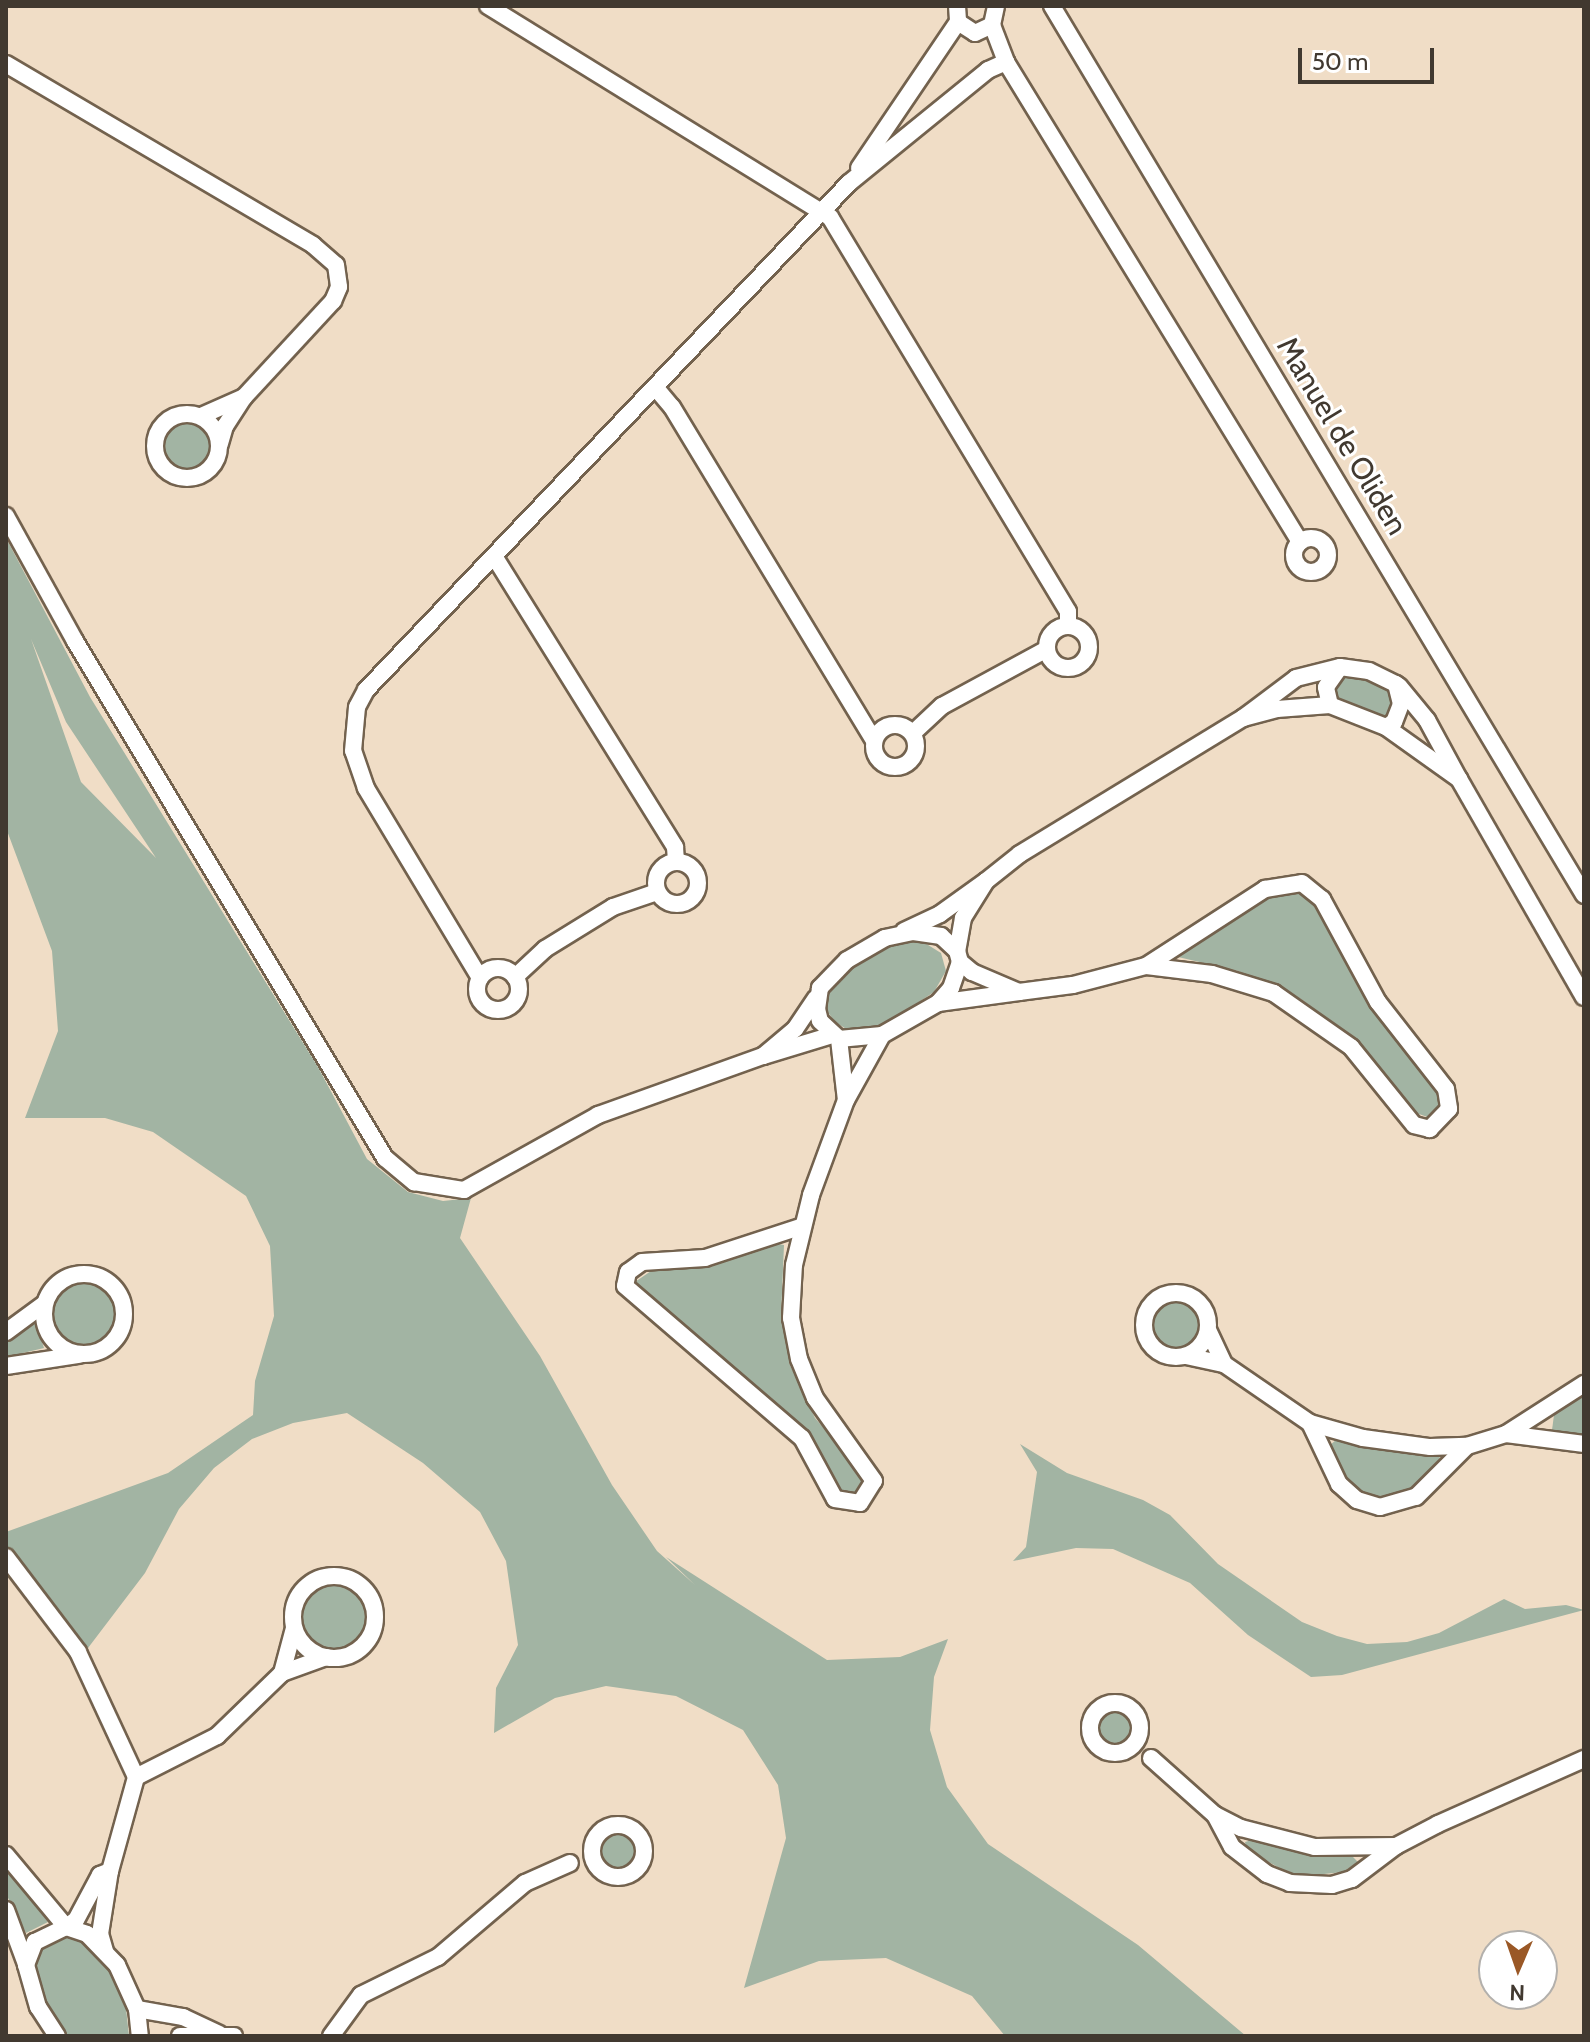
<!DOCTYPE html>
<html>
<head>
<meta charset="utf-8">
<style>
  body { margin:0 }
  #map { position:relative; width:1590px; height:2042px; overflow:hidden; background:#f0ddc6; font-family:Cabin,sans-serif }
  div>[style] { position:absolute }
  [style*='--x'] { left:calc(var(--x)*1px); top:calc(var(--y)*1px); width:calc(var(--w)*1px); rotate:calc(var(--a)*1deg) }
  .green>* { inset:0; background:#a2b4a3 }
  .round { border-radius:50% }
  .roads { filter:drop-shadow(2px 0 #73624e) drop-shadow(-2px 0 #73624e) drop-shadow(0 2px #73624e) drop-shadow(0 -2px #73624e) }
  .minor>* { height:16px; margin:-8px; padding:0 8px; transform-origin:8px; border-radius:8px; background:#fff }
  .minor>.ring { margin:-8px; padding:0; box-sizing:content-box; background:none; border:16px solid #fff; border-radius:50% }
  span { translate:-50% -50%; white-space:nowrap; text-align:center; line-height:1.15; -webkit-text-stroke:6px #fff; paint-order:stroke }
  .street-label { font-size:30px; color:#413930 }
  .frame { position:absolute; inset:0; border:8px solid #413930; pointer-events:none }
  .north { position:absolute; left:1478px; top:1930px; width:80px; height:80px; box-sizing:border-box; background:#fff; border:2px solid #b3b0ac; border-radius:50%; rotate:182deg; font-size:22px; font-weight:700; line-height:32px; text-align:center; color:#413930 }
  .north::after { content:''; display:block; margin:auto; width:28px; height:36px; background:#9a5826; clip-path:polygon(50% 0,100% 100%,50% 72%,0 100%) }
  .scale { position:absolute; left:1298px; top:48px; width:136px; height:36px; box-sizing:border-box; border:4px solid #413930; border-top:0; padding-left:10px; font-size:24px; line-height:28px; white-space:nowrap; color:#413930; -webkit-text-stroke:6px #fff; paint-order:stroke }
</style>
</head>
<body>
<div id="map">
  <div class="green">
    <div class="round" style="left:161px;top:421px;width:52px;height:52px"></div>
    <div style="clip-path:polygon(evenodd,6px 538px,90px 697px,318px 1067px,367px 1159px,408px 1192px,443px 1201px,471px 1198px,460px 1238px,540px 1356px,612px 1485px,657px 1551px,695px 1585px,666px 1557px,827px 1660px,900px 1657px,948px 1639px,934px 1677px,930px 1730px,947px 1787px,988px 1844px,1138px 1945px,1246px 2036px,1005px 2036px,972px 1996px,886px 1958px,819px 1961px,744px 1988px,786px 1838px,778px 1785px,743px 1730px,676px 1696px,606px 1686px,555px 1698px,494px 1733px,496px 1688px,518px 1645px,506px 1561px,480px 1512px,423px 1463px,347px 1413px,293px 1423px,252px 1439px,214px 1468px,179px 1509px,145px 1573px,88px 1648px,6px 1545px,6px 1532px,168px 1473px,253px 1415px,255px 1381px,274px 1316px,270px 1246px,246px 1196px,153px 1132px,105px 1118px,25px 1118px,58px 1031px,52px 951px,6px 828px,6px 538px,31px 639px,66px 722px,156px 858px,81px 782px,31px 639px)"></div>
    <div style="clip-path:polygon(1339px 673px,1363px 675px,1393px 690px,1392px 716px,1385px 718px,1334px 702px,1331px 687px)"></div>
    <div style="clip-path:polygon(1297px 888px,1312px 896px,1368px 999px,1444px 1097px,1442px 1112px,1433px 1119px,1405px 1109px,1351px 1037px,1301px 999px,1238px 971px,1178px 957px,1178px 951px,1268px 894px)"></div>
    <div style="clip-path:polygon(920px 940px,941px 953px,946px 971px,934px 992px,880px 1028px,848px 1030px,835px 1022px,827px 1011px,827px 997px,833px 984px,858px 960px,878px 946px)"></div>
    <div style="clip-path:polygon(773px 1243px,784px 1245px,781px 1318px,790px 1365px,815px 1418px,864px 1474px,859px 1495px,850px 1498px,835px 1491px,818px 1449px,800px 1426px,632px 1284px,651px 1271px,728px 1260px)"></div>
    <div class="round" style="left:50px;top:1280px;width:66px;height:66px"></div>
    <div class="round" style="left:1150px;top:1300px;width:52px;height:52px"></div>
    <div style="clip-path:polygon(35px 1320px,44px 1348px,6px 1357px,6px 1340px)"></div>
    <div style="clip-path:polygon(1584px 1390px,1584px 1437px,1552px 1430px,1554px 1415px)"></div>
    <div style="clip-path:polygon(1337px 1439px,1437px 1453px,1440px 1458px,1407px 1495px,1373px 1499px,1347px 1483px,1328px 1447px)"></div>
    <div style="clip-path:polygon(1020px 1444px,1067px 1473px,1143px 1500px,1170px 1515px,1218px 1564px,1302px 1622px,1337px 1636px,1367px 1644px,1407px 1642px,1439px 1633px,1504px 1599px,1525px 1609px,1566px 1605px,1584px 1610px,1342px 1675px,1311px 1677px,1248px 1635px,1190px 1583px,1113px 1549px,1076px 1548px,1013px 1561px,1026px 1547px,1037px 1472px)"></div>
    <div class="round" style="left:300px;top:1584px;width:66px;height:66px"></div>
    <div class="round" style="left:1094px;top:1708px;width:40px;height:40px"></div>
    <div class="round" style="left:598px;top:1832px;width:40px;height:40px"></div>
    <div style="clip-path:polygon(1252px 1840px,1314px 1857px,1353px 1857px,1358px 1862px,1343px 1872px,1296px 1877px,1247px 1850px,1245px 1842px)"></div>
    <div style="clip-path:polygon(6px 1865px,48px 1922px,26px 1933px,6px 1894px)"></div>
    <div style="clip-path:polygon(66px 1935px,83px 1940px,112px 1972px,125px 1999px,129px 2036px,66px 2036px,49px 2012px,35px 1961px,40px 1946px)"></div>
  </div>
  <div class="roads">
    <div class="minor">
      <div style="--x:488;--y:6;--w:402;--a:31.7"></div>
      <div style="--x:830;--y:217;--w:461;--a:58.9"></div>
      <div style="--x:1068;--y:612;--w:14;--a:90"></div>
      <div style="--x:957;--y:6;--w:16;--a:86"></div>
      <div style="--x:958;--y:22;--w:20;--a:33"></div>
      <div style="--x:975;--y:33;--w:19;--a:-25"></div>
      <div style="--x:992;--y:25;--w:19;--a:-78"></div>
      <div style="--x:1052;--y:6;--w:1036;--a:59.1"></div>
      <div style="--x:992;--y:25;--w:40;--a:69"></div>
      <div style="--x:1006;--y:62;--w:563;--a:58.51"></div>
      <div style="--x:6;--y:64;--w:356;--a:30.5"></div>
      <div style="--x:313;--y:245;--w:30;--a:41"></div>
      <div style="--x:336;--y:265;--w:22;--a:82"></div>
      <div style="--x:339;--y:287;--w:15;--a:113"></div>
      <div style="--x:333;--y:301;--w:131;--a:132.8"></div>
      <div style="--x:859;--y:168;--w:176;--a:-55.9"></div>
      <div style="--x:655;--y:387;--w:26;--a:50"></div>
      <div style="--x:672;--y:407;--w:390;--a:58.8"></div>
      <div class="ring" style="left:155px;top:414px;width:48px;height:48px"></div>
      <div style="--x:201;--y:416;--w:47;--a:-23.8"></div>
      <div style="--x:244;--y:397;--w:35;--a:123"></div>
      <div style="--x:225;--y:426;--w:19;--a:106"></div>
      <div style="--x:6;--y:516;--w:143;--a:61.1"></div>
      <div style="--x:75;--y:641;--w:603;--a:59.05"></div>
      <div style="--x:385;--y:1158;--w:38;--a:40"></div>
      <div style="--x:414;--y:1182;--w:51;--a:9.1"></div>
      <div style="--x:464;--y:1190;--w:154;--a:-29.2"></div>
      <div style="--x:598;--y:1115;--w:175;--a:-19.7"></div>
      <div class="ring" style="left:1294px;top:538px;width:18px;height:18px"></div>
      <div style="--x:494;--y:556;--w:343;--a:58.1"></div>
      <div style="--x:675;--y:847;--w:15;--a:86"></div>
      <div class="ring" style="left:1047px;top:626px;width:26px;height:26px"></div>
      <div style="--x:1330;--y:705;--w:53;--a:175.7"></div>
      <div style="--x:1277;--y:709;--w:35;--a:165"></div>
      <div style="--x:1243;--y:718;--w:66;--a:-37"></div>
      <div style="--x:1296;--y:678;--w:45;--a:-14"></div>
      <div style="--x:1340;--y:667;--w:29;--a:8"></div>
      <div style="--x:1369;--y:671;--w:30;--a:26"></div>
      <div style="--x:1396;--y:684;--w:21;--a:76"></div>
      <div style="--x:1401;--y:704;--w:19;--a:111"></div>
      <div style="--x:1394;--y:722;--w:9;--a:148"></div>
      <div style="--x:1386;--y:727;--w:60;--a:-158.6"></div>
      <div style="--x:1330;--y:705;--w:18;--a:-103"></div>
      <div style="--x:1326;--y:687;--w:24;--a:-55"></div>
      <div class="ring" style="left:874px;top:725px;width:26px;height:26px"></div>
      <div style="--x:1386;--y:727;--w:90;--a:35.5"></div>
      <div style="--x:1459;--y:779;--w:67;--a:-118.5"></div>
      <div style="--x:1427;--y:720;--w:44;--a:-129.5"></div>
      <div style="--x:913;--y:733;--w:40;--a:-43"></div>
      <div style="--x:942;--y:706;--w:119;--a:-28.5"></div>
      <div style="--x:1459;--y:779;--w:251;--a:60.2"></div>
      <div class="ring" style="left:656px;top:862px;width:26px;height:26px"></div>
      <div style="--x:986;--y:881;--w:43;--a:-38.5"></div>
      <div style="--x:1020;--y:854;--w:261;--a:-31.4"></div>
      <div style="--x:904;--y:931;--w:40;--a:-25"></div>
      <div style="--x:940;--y:914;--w:57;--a:-35.7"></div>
      <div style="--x:986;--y:881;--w:44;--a:121.9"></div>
      <div style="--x:963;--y:918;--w:34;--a:100"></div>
      <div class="ring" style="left:477px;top:968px;width:26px;height:26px"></div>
      <div style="--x:515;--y:977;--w:41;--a:-43"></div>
      <div style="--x:545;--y:949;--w:80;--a:-31.7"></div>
      <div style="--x:613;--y:907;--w:46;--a:-18.8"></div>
      <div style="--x:480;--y:978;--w:222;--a:-121"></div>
      <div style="--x:366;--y:788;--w:39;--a:-109"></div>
      <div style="--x:353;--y:751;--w:44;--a:-84.8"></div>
      <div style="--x:357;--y:707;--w:19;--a:-62"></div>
      <div style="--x:366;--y:690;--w:700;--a:-46.39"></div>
      <div style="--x:849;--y:183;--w:179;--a:-39.1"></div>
      <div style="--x:988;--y:70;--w:20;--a:-24"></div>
      <div style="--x:1019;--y:992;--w:54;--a:-7.4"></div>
      <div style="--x:1073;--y:985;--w:75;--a:-14.6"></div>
      <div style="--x:1146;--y:966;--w:142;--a:-32.9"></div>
      <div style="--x:1265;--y:889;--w:37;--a:-9"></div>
      <div style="--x:1302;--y:883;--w:26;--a:39"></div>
      <div style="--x:1322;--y:899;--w:117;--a:61.5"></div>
      <div style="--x:1378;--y:1002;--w:110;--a:52"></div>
      <div style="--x:1446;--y:1089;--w:20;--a:81"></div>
      <div style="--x:1449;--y:1109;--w:28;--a:134"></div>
      <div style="--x:1430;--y:1129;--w:16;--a:-166"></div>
      <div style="--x:1414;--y:1125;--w:100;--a:-128.9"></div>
      <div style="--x:1351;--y:1047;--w:94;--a:-145"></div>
      <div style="--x:1274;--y:993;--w:65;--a:-163"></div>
      <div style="--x:1212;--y:974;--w:66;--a:-173.1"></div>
      <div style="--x:816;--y:998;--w:37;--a:124"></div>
      <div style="--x:795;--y:1029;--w:42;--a:139.8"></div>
      <div style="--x:763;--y:1056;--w:72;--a:-16.9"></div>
      <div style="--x:938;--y:1003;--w:82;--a:-7.7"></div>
      <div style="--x:1019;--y:992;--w:51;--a:-156.9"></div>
      <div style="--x:972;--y:972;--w:16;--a:-140"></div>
      <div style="--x:839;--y:1039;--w:43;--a:-5.3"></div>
      <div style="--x:882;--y:1035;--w:64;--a:-29.7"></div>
      <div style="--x:938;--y:1003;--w:20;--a:-49"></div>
      <div style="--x:951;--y:988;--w:28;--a:-71"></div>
      <div style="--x:960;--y:962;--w:11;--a:-105"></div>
      <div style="--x:957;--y:951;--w:22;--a:-137"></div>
      <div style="--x:941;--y:936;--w:28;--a:-172"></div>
      <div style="--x:913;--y:932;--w:29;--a:168"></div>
      <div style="--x:885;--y:938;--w:44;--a:149.9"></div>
      <div style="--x:847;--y:960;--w:39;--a:134"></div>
      <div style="--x:820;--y:988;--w:21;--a:98"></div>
      <div style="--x:817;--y:1009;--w:12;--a:76"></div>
      <div style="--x:820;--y:1021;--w:26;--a:43"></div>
      <div style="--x:839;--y:1039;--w:61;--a:83.5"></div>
      <div style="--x:846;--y:1100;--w:74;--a:-61"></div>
      <div style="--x:803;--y:1226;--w:103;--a:161.9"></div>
      <div style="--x:705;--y:1258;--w:63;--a:176.4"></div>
      <div style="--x:642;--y:1262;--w:17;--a:144"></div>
      <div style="--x:628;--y:1272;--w:14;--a:102"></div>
      <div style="--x:625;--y:1286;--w:233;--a:40.7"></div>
      <div style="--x:802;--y:1438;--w:69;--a:61.6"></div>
      <div style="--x:835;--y:1499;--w:25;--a:9"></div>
      <div style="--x:860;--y:1503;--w:26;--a:-58"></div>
      <div style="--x:874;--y:1481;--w:102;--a:-125.4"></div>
      <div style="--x:815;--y:1398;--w:42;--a:-112.3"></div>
      <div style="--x:799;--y:1359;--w:42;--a:-101"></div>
      <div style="--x:791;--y:1318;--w:53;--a:-86.8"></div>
      <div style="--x:794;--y:1265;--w:72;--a:-76.3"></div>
      <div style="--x:811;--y:1195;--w:101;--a:-69.8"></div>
      <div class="ring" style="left:44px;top:1274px;width:64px;height:64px"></div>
      <div class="ring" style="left:1144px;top:1293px;width:48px;height:48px"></div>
      <div style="--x:6;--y:1332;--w:47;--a:-36.4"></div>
      <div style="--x:1186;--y:1356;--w:39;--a:12"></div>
      <div style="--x:1224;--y:1364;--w:38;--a:-115"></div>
      <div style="--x:1224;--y:1364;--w:104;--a:34.5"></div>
      <div style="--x:1310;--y:1423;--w:55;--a:15.8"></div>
      <div style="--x:1363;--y:1438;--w:68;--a:7.7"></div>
      <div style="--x:1430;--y:1447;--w:37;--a:-2"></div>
      <div style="--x:1467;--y:1446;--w:41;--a:-17.1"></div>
      <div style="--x:1506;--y:1434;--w:93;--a:-32.7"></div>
      <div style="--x:6;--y:1366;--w:74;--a:-8.6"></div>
      <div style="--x:1310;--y:1423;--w:68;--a:64.6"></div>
      <div style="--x:1339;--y:1484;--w:24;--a:42"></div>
      <div style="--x:1357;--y:1500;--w:24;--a:17"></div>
      <div style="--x:1380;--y:1507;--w:37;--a:-16"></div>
      <div style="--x:1416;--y:1497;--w:72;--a:-45"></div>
      <div style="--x:1506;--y:1434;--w:79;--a:7.3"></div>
      <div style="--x:6;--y:1557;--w:119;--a:52.8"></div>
      <div style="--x:78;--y:1652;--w:138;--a:65.1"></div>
      <div class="ring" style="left:293px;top:1576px;width:66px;height:66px"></div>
      <div style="--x:294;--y:1628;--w:47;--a:104.9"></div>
      <div style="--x:282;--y:1673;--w:47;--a:-20"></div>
      <div class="ring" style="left:1090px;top:1703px;width:34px;height:34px"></div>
      <div style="--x:1151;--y:1758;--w:86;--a:41.7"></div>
      <div style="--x:1215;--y:1815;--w:29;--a:27"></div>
      <div style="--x:1241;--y:1828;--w:76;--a:14.4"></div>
      <div style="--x:1315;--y:1847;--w:81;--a:-0.7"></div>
      <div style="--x:1215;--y:1815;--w:36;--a:62"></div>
      <div style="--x:1232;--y:1847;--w:44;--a:37.6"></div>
      <div style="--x:1267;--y:1874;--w:25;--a:21"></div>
      <div style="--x:1290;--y:1883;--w:42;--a:2.7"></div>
      <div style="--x:1332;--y:1885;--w:21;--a:-17"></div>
      <div style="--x:1352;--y:1879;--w:55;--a:-36.9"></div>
      <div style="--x:1396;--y:1846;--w:47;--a:-27.6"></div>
      <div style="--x:1438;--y:1824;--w:160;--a:-24"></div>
      <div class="ring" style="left:592px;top:1825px;width:36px;height:36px"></div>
      <div style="--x:6;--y:1855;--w:94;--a:50.2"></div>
      <div style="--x:66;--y:1927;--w:12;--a:-35"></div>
      <div style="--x:76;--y:1920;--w:51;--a:-61.9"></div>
      <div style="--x:100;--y:1875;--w:11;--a:-22"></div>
      <div style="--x:6;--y:1910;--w:58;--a:69.7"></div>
      <div style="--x:105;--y:1951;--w:18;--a:-106"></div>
      <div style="--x:100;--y:1934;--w:64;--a:-81"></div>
      <div style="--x:110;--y:1871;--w:98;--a:-74.5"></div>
      <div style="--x:136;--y:1777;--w:91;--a:-26.8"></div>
      <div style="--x:217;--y:1736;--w:91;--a:-44.1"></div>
      <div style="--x:137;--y:2009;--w:47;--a:9.9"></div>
      <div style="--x:183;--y:2017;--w:40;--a:25"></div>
      <div style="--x:57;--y:2036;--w:35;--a:-123"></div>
      <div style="--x:38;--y:2007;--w:44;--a:-105.9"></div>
      <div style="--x:26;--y:1965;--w:25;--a:-69"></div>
      <div style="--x:35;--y:1942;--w:34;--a:-26"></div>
      <div style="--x:66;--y:1927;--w:22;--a:18"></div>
      <div style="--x:87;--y:1934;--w:43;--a:45.9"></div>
      <div style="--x:117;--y:1965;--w:48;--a:65.6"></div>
      <div style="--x:137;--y:2009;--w:27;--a:84"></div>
      <div style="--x:180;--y:2036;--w:54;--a:0"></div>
      <div style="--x:331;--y:2036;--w:51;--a:-53.8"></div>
      <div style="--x:361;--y:1995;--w:86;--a:-26.3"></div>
      <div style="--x:438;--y:1957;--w:114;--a:-40.4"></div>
      <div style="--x:525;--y:1883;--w:49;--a:-24"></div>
    </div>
  </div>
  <div class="street-label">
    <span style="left:1342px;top:436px;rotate:59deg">Manuel de Oliden</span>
  </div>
  <div class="frame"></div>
  <div class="north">N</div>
  <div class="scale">50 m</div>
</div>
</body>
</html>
